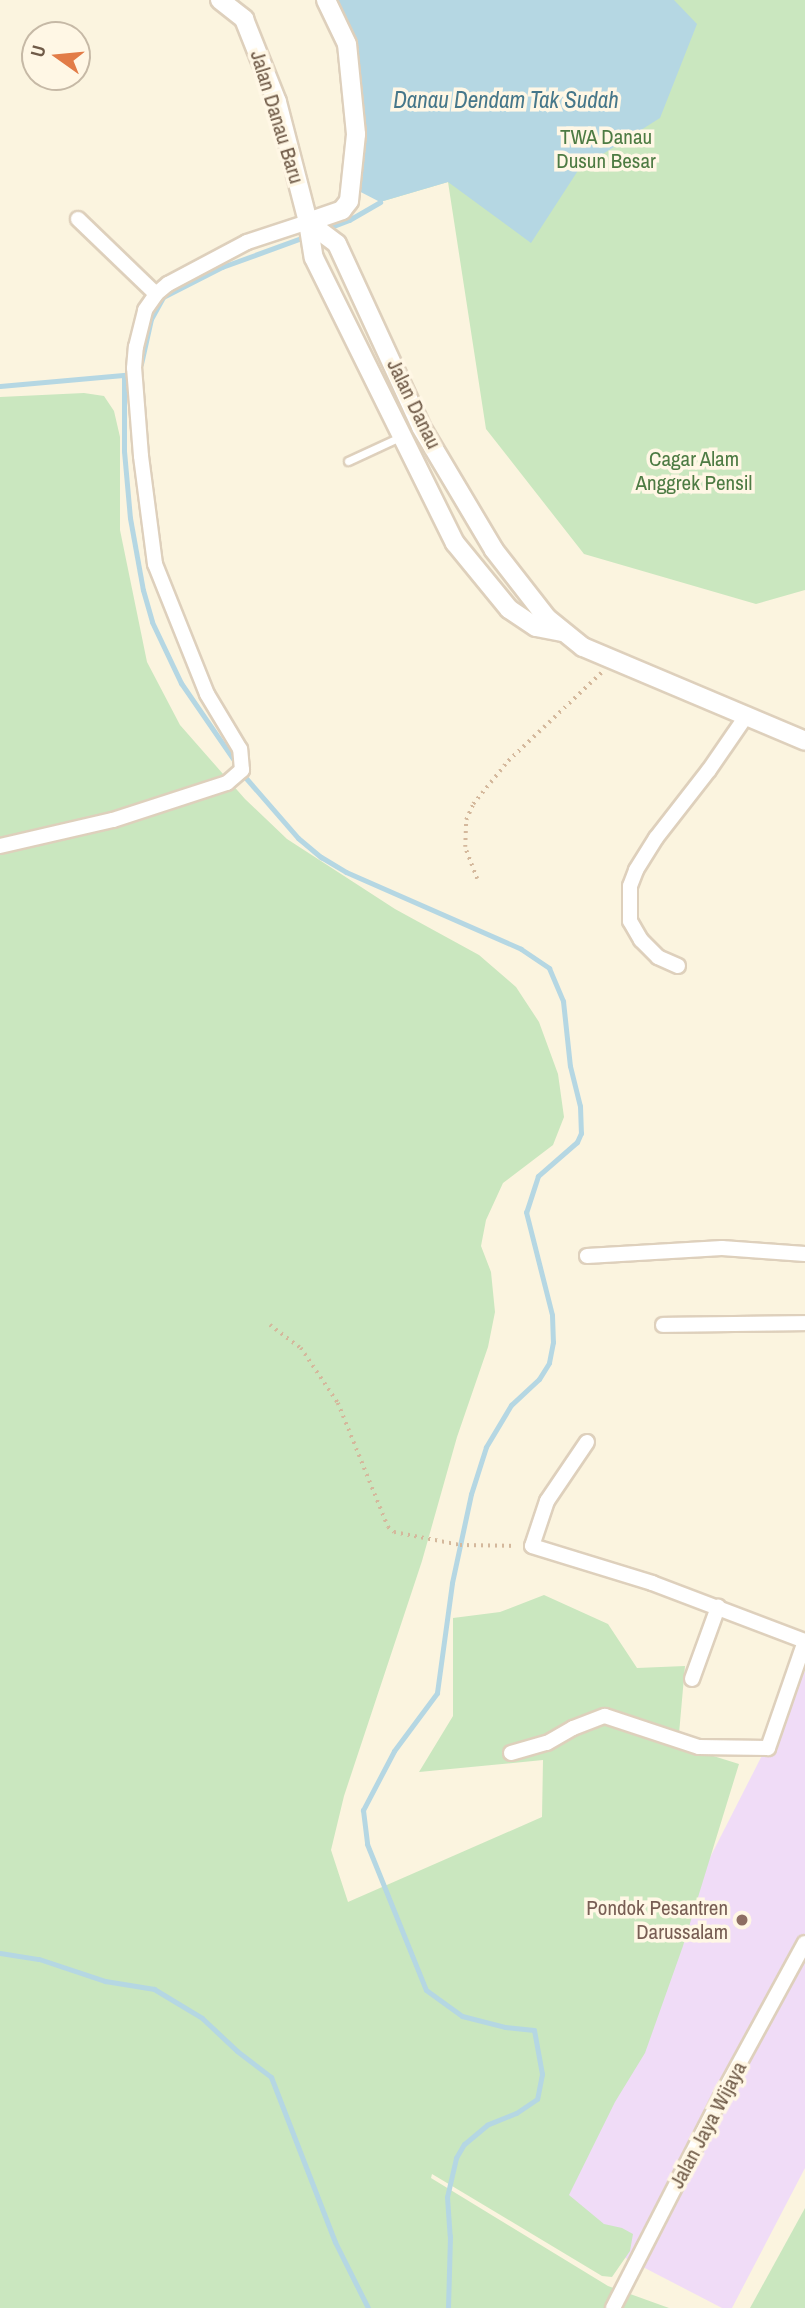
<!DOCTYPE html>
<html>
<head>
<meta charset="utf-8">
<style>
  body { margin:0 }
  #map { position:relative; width:805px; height:2308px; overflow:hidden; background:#fbf4df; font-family:"Archivo Narrow",sans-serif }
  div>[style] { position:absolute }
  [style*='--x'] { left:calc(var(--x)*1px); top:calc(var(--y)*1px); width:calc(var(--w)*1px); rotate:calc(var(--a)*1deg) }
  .education>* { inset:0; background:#f0dcf7 }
  .green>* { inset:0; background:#cae7bf }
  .water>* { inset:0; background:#b5d7e3 }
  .stream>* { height:5px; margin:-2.5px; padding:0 2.5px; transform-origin:2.5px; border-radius:2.5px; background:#b5d7e3 }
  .path>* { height:3.5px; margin-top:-1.75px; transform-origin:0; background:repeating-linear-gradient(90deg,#d4b89c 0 2px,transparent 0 7px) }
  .roads { filter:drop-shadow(2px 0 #ded0bc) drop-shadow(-2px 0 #ded0bc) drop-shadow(0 2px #ded0bc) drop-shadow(0 -2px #ded0bc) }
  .service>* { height:7px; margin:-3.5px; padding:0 3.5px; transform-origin:3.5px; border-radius:3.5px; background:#fff }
  .minor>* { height:14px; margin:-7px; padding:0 7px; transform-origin:7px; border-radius:7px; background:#fff }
  .tertiary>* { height:18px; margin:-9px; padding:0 9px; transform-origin:9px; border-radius:9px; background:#fff }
  .dots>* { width:19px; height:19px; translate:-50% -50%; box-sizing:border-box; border:4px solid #fff7e5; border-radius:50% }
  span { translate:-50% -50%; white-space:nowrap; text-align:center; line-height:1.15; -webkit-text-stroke:7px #fff7e5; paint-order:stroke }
  .street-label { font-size:21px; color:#705b48 }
  .park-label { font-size:21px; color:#4d7b43 }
  .education-label { font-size:21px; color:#785e54 }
  .right { translate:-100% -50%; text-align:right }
  .water-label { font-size:23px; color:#46778a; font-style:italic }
  .north { position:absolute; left:21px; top:21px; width:70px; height:70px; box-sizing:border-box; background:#fff7e5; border:2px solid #c6b9a6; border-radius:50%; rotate:285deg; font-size:19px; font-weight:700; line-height:28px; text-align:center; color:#705b48 }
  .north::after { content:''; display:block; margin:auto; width:24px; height:32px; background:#e27c47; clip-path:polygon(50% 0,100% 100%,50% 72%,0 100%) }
</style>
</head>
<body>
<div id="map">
  <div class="education">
    <div style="clip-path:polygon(805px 1671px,805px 2168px,732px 2308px,722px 2308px,531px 2209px)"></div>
  </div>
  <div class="green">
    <div style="clip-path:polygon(326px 0,805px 0,805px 590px,756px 604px,584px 554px,486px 429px,448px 182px,380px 202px,352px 77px)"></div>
    <div style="clip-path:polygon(84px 393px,104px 396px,114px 411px,120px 437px,120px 530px,147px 662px,180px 725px,245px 799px,287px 839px,395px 909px,479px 955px,516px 987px,539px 1022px,558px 1074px,564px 1117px,553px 1145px,503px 1183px,486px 1220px,481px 1246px,491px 1272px,495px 1312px,488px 1347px,457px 1437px,422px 1561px,344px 1796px,331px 1850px,348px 1902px,542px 1817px,543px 1760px,419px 1772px,453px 1716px,453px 1618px,500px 1612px,544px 1595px,608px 1624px,637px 1668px,685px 1666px,678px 1745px,739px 1764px,683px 1946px,645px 2053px,615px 2102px,569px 2195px,604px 2224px,622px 2228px,633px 2234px,630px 2251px,612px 2277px,602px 2276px,432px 2174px,431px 2178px,608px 2286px,669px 2308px,0 2308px,0 397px)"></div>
    <div style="clip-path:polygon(805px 2208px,805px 2308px,750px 2308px)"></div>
  </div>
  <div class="water">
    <div style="clip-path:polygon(326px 0,674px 0,697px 24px,660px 118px,579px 169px,531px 243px,448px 182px,380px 202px,351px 187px,352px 77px)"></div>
  </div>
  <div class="stream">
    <div style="--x:323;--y:230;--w:28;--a:-21"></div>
    <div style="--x:349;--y:220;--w:36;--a:-30"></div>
    <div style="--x:141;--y:364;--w:46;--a:-77.5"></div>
    <div style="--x:151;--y:319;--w:25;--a:-61"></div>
    <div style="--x:163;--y:297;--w:66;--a:-27"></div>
    <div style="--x:222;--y:267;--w:90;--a:-20"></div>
    <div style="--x:124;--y:376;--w:75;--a:90"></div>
    <div style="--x:124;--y:451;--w:67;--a:84.9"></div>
    <div style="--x:130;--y:518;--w:73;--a:79.8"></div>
    <div style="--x:143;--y:590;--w:33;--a:74"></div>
    <div style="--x:152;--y:622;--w:68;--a:64.6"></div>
    <div style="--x:181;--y:683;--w:97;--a:55.5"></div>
    <div style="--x:0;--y:386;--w:135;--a:-5.1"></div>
    <div style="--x:245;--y:777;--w:81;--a:49"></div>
    <div style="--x:298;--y:838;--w:30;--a:40"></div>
    <div style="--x:321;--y:857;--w:29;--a:31"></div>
    <div style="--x:346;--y:872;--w:191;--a:23.7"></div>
    <div style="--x:521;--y:949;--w:34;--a:34"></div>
    <div style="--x:549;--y:968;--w:36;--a:67"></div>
    <div style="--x:563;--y:1001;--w:65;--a:83.9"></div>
    <div style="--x:570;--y:1066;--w:41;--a:76"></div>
    <div style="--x:580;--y:1106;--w:27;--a:88"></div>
    <div style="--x:581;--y:1133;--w:10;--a:114"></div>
    <div style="--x:577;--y:1142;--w:52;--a:138.9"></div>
    <div style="--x:538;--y:1176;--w:38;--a:108"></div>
    <div style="--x:526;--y:1212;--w:106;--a:75.8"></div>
    <div style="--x:552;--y:1315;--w:27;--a:88"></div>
    <div style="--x:553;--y:1342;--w:21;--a:101"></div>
    <div style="--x:549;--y:1363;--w:19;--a:122"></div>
    <div style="--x:539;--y:1379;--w:38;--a:137"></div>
    <div style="--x:511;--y:1405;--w:49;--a:120.8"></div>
    <div style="--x:486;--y:1447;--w:49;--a:107.7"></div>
    <div style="--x:471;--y:1494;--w:91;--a:102.1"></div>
    <div style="--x:452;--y:1583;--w:111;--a:97.8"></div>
    <div style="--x:437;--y:1693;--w:72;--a:126.6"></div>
    <div style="--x:394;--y:1751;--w:67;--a:117.7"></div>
    <div style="--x:363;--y:1810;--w:34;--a:83"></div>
    <div style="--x:367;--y:1844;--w:157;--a:68"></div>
    <div style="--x:426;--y:1990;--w:44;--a:35.8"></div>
    <div style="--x:462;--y:2016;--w:44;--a:14.3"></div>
    <div style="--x:505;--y:2027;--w:29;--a:6"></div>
    <div style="--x:534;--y:2030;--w:45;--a:79.7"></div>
    <div style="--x:542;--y:2074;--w:25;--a:101"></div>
    <div style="--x:537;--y:2099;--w:25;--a:146"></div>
    <div style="--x:516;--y:2113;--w:31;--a:158"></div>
    <div style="--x:487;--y:2125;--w:30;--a:140"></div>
    <div style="--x:464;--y:2144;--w:16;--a:120"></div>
    <div style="--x:456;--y:2158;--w:40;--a:103"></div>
    <div style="--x:447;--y:2197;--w:39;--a:86"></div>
    <div style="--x:450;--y:2236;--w:72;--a:91.6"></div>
    <div style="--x:0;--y:1953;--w:39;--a:9"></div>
    <div style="--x:39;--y:1959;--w:70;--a:18.4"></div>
    <div style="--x:105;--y:1981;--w:50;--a:9.3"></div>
    <div style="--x:154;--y:1989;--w:56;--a:31.1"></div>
    <div style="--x:202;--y:2018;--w:48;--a:43.3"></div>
    <div style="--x:237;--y:2051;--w:43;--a:37.4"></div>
    <div style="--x:271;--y:2077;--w:177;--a:68.8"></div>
    <div style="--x:335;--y:2242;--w:74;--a:63.4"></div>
  </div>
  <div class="path">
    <div style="--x:477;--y:879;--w:34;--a:-111"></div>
    <div style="--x:465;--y:847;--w:27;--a:-88"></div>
    <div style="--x:466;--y:820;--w:17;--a:-66"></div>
    <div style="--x:473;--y:804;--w:55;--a:-50.9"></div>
    <div style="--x:508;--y:761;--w:129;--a:-43.4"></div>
    <div style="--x:270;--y:1325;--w:39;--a:37"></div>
    <div style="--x:301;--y:1348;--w:66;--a:56.1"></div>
    <div style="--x:338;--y:1403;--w:134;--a:68"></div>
    <div style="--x:388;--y:1527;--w:8;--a:40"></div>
    <div style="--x:394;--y:1532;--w:67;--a:11.1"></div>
    <div style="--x:460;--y:1545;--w:56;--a:1"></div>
  </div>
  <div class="roads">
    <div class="service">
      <div style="--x:348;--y:461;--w:57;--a:-24.8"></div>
    </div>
    <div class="minor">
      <div style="--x:78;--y:219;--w:108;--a:43.9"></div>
      <div style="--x:0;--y:846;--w:116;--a:-13"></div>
      <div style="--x:113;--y:820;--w:120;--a:-18"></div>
      <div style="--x:227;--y:783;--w:20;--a:-41"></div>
      <div style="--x:242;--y:770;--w:21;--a:-95"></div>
      <div style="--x:240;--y:749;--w:64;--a:-121"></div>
      <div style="--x:207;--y:694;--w:140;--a:-111.8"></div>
      <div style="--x:155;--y:564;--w:109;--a:-97.4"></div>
      <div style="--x:141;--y:456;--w:88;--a:-94.5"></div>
      <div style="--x:134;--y:368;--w:21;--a:-85"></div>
      <div style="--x:136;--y:347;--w:38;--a:-76"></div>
      <div style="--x:145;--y:310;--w:19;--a:-55"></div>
      <div style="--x:156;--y:294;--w:16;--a:-40"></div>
      <div style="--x:168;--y:284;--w:89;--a:-28"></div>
      <div style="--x:247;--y:242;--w:64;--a:-18.2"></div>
      <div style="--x:678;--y:966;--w:22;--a:-156"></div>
      <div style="--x:658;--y:957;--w:24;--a:-135"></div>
      <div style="--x:641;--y:940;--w:22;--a:-120"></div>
      <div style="--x:630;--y:921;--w:35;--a:-90"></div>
      <div style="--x:630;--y:886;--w:17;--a:-69"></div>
      <div style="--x:636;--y:870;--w:38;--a:-58"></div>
      <div style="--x:656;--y:838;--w:86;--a:-52.1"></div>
      <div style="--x:709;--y:770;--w:67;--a:-55.4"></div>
      <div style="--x:587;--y:1256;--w:135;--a:-3.4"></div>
      <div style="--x:722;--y:1248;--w:83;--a:4.1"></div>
      <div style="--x:663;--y:1325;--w:142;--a:-0.8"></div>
      <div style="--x:587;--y:1442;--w:71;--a:124.1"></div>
      <div style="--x:547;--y:1501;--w:47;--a:108.4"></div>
      <div style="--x:532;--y:1546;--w:126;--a:17.1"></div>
      <div style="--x:652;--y:1583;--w:164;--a:20.8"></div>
      <div style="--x:692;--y:1679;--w:77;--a:-70.1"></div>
      <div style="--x:511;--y:1753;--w:37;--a:-16"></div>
      <div style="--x:547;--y:1743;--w:30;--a:-30"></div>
      <div style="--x:573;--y:1728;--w:34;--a:-21"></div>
      <div style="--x:605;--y:1716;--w:99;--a:18.3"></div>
      <div style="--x:699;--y:1747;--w:69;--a:0.8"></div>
      <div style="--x:768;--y:1748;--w:113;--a:-70.9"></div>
      <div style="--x:613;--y:2308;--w:239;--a:-62.9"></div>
      <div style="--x:722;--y:2095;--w:173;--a:-61.4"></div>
    </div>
    <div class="tertiary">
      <div style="--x:220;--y:0;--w:31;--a:38"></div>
      <div style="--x:244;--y:19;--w:89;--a:68.3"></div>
      <div style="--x:277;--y:102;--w:124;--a:75.5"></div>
      <div style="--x:308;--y:222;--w:36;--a:81"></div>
      <div style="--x:314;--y:258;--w:318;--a:63.7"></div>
      <div style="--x:455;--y:543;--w:85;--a:50.7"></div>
      <div style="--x:509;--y:609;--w:32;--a:34"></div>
      <div style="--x:536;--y:627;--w:25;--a:11"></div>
      <div style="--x:308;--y:222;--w:36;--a:37"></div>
      <div style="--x:337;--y:244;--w:201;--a:65.3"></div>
      <div style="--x:421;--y:427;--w:143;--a:59.3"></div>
      <div style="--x:494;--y:550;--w:86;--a:52.1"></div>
      <div style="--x:547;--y:618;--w:46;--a:38.9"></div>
      <div style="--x:583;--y:647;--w:241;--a:22.9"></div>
      <div style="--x:308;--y:222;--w:36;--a:-19"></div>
      <div style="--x:342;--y:210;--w:11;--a:-52"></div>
      <div style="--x:349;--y:201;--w:67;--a:-84"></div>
      <div style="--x:356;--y:134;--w:90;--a:-95.7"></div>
      <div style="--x:347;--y:44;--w:49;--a:-115.5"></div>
    </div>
  </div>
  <div class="dots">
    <div style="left:742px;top:1920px;background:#8d6e63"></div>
  </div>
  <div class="street-label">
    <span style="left:277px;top:117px;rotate:73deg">Jalan Danau Baru</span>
    <span style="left:414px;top:404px;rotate:64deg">Jalan Danau</span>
    <span style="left:708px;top:2125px;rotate:-62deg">Jalan Jaya Wijaya</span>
  </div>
  <div class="park-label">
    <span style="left:606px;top:149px">TWA Danau<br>Dusun Besar</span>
    <span style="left:694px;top:471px">Cagar Alam<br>Anggrek Pensil</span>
  </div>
  <div class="education-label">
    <span class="right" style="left:728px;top:1920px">Pondok Pesantren<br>Darussalam</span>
  </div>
  <div class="water-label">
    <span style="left:506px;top:100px">Danau Dendam Tak Sudah</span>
  </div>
  <div class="north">U</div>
</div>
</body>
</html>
